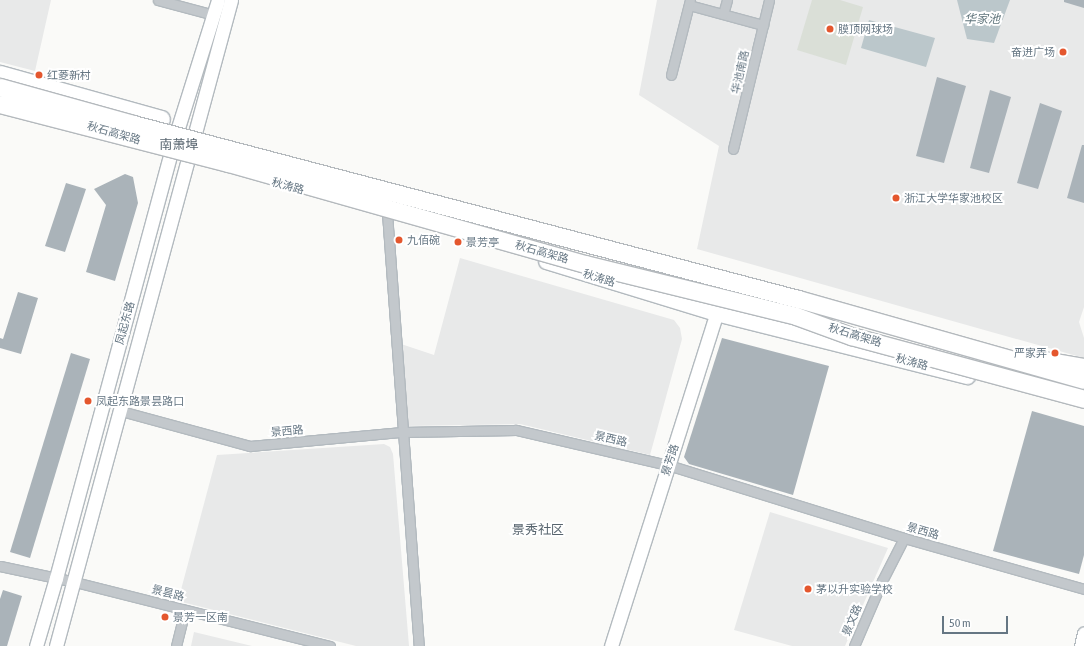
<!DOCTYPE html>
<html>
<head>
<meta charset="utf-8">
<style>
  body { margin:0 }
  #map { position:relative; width:1084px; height:646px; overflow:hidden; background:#fafaf8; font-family:"Asap Condensed","Noto Sans SC",sans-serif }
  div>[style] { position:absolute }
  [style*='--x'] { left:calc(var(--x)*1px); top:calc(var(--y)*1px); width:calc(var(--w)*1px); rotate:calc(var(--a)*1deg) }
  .built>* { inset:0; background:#e8e9e9 }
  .green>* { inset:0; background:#dadfd7 }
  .water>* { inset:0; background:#bbc7cb }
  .building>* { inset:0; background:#aab3b9 }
  .roads { filter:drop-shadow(1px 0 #b3babf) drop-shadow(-1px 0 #b3babf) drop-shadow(0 1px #b3babf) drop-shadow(0 -1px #b3babf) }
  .street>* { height:9px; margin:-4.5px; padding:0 4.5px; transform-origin:4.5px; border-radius:4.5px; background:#c3c8cc }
  .secondary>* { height:13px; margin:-6.5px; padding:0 6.5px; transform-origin:6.5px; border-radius:6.5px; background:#fff }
  .primary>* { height:15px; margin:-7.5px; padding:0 7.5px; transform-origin:7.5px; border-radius:7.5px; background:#fff }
  .highway>* { height:17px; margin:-8.5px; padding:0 8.5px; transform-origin:8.5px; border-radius:8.5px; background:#fff }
  .bridges { filter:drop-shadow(1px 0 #b4b9bd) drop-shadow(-1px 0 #b4b9bd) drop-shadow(0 1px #b4b9bd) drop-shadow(0 -1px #b4b9bd) }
  .highway-bridge>* { height:17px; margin:-8.5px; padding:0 8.5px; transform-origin:8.5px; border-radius:8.5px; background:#fff }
  .dots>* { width:11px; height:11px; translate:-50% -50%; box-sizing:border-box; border:2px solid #fff; border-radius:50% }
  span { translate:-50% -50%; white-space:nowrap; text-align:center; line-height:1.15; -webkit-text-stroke:4px #fff; paint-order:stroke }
  .poi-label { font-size:11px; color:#657683 }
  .left { translate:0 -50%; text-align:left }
  .right { translate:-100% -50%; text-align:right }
  .street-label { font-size:11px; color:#657683 }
  .water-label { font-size:12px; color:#60757c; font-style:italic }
  .quarter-label { font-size:13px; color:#57646e }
  .scale { position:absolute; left:942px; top:616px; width:66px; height:18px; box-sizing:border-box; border:2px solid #657683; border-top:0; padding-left:5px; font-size:12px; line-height:14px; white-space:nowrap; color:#657683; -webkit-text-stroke:3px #fff; paint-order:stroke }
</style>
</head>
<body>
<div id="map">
  <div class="built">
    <div style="clip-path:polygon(0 0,51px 0,35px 71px,0 62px)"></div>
    <div style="clip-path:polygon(657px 0,1084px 0,1084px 307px,1079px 322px,1084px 338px,1084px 358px,697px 249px,719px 146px,639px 95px)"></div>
    <div style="clip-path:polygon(460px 258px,674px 320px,680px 328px,682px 339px,650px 455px,520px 424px,406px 426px,401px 344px,434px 355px)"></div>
    <div style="clip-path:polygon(384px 444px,390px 447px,393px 454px,409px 646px,356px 646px,178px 601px,217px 455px)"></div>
    <div style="clip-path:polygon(770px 512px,888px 548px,845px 646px,792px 646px,734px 630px)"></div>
    <div style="clip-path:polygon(194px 632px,252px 646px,191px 646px)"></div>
  </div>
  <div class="green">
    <div style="clip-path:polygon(812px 0,840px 0,863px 7px,846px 65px,797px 50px)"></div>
  </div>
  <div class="water">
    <div style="clip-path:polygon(957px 0,1010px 0,994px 43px,967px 39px)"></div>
    <div style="clip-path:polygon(869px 20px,935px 38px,926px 67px,861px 48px)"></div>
  </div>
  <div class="building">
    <div style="clip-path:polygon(1064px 0,1084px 0,1084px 8px,1064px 2px)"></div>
    <div style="clip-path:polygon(937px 77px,966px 86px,944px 163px,916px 156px)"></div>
    <div style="clip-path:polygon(990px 90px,1011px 97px,989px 173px,970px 168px)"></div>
    <div style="clip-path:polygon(1040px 103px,1062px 111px,1038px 189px,1017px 183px)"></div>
    <div style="clip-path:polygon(1082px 145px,1084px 145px,1084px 203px,1067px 198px)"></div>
    <div style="clip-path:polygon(125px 174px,133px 177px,138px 203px,115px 281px,86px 272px,106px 205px,94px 189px)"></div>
    <div style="clip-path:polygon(66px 183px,86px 189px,65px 252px,45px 246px)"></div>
    <div style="clip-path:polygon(18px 292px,38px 298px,21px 354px,0 348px,0 338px,3px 339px)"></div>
    <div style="clip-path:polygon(722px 338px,829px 366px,793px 495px,689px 464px,684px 457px)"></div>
    <div style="clip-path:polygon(71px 353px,90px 359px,30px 558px,10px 552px)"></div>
    <div style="clip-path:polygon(1032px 411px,1084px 426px,1084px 555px,1079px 574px,993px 551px)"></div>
    <div style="clip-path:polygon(3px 590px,22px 596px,7px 646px,0 646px,0 599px)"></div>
  </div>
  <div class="roads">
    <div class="street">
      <div style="--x:158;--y:0;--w:58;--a:15"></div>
      <div style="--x:689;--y:5;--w:77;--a:15.1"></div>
      <div style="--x:723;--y:14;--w:15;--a:-74"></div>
      <div style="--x:671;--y:75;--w:77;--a:-75.8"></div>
      <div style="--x:733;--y:149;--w:153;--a:-76.4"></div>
      <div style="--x:387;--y:213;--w:434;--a:85.8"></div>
      <div style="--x:121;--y:411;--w:134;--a:15.2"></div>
      <div style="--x:250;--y:446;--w:153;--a:-5.3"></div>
      <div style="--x:402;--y:432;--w:114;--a:-1"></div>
      <div style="--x:516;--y:430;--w:156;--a:13"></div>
      <div style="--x:668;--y:465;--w:247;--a:17.2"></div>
      <div style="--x:904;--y:538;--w:187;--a:15.8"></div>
      <div style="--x:0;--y:566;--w:77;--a:12"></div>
      <div style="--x:75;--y:582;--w:263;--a:14.1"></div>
      <div style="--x:176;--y:646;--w:37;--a:-76"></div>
      <div style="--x:854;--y:646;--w:71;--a:-66.7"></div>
      <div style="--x:882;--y:581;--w:48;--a:-62.9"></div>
    </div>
    <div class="secondary">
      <div style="--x:36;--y:646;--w:71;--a:-73.6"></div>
      <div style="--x:56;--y:578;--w:463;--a:-74.9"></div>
      <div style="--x:177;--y:131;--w:137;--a:-72.6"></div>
      <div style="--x:56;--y:646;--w:669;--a:-74.84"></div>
      <div style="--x:611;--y:646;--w:358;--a:-72.4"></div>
      <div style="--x:1081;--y:646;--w:13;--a:-77"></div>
    </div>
    <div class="primary">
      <div style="--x:546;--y:261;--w:178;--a:17"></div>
      <div style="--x:716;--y:313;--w:259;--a:14.1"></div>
    </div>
    <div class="highway">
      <div style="--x:0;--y:74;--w:167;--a:15.6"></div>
    </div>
  </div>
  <div class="bridges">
    <div class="highway-bridge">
      <div style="--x:0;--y:87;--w:138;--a:15.5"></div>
      <div style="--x:133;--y:124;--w:688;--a:14.74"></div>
      <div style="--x:798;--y:299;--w:297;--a:15.8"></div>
      <div style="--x:0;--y:104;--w:236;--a:14.5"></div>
      <div style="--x:228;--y:163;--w:371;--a:15.8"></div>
      <div style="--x:585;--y:264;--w:217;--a:13.8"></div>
      <div style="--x:796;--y:316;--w:59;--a:20"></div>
      <div style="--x:851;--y:336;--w:241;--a:15.1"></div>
      <div style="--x:1037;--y:359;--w:48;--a:9.7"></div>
    </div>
  </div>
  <div class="dots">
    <div style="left:830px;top:29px;background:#e4572e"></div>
    <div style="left:1063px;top:52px;background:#e4572e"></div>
    <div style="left:39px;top:75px;background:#e4572e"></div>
    <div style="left:896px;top:198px;background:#e4572e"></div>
    <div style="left:399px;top:240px;background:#e4572e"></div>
    <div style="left:458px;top:242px;background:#e4572e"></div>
    <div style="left:1055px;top:353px;background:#e4572e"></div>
    <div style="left:88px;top:401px;background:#e4572e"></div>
    <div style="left:808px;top:589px;background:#e4572e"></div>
    <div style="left:165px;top:617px;background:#e4572e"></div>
  </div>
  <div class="poi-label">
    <span class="left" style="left:838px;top:29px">膜顶网球场</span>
    <span class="right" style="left:1055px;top:52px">奋进广场</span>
    <span class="left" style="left:47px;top:75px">红菱新村</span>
    <span class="left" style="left:904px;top:198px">浙江大学华家池校区</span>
    <span class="left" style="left:407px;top:240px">九佰碗</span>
    <span class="left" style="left:466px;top:242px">景芳亭</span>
    <span class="right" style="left:1047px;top:353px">严家弄</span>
    <span class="left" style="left:96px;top:401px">凤起东路景昙路口</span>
    <span class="left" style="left:816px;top:589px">茅以升实验学校</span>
    <span class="left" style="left:173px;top:617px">景芳一区南</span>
  </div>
  <div class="street-label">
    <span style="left:740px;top:72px;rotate:-77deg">华池南路</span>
    <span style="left:114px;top:133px;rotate:16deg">秋石高架路</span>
    <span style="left:288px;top:186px;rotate:15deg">秋涛路</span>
    <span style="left:542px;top:252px;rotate:16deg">秋石高架路</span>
    <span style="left:599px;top:278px;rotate:17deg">秋涛路</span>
    <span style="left:125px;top:323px;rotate:-75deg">凤起东路</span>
    <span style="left:855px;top:335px;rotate:17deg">秋石高架路</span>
    <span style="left:912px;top:362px;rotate:15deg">秋涛路</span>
    <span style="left:287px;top:431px;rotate:-5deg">景西路</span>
    <span style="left:611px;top:439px;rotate:13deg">景西路</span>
    <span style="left:670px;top:460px;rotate:-72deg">景芳路</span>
    <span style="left:923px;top:531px;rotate:16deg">景西路</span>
    <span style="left:168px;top:593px;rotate:14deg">景昙路</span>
    <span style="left:852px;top:620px;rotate:-67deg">景文路</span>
  </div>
  <div class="water-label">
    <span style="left:982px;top:20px">华家池</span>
  </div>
  <div class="quarter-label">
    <span style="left:179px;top:145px">南萧埠</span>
    <span style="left:538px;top:530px">景秀社区</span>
  </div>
  <div class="scale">50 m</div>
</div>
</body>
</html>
